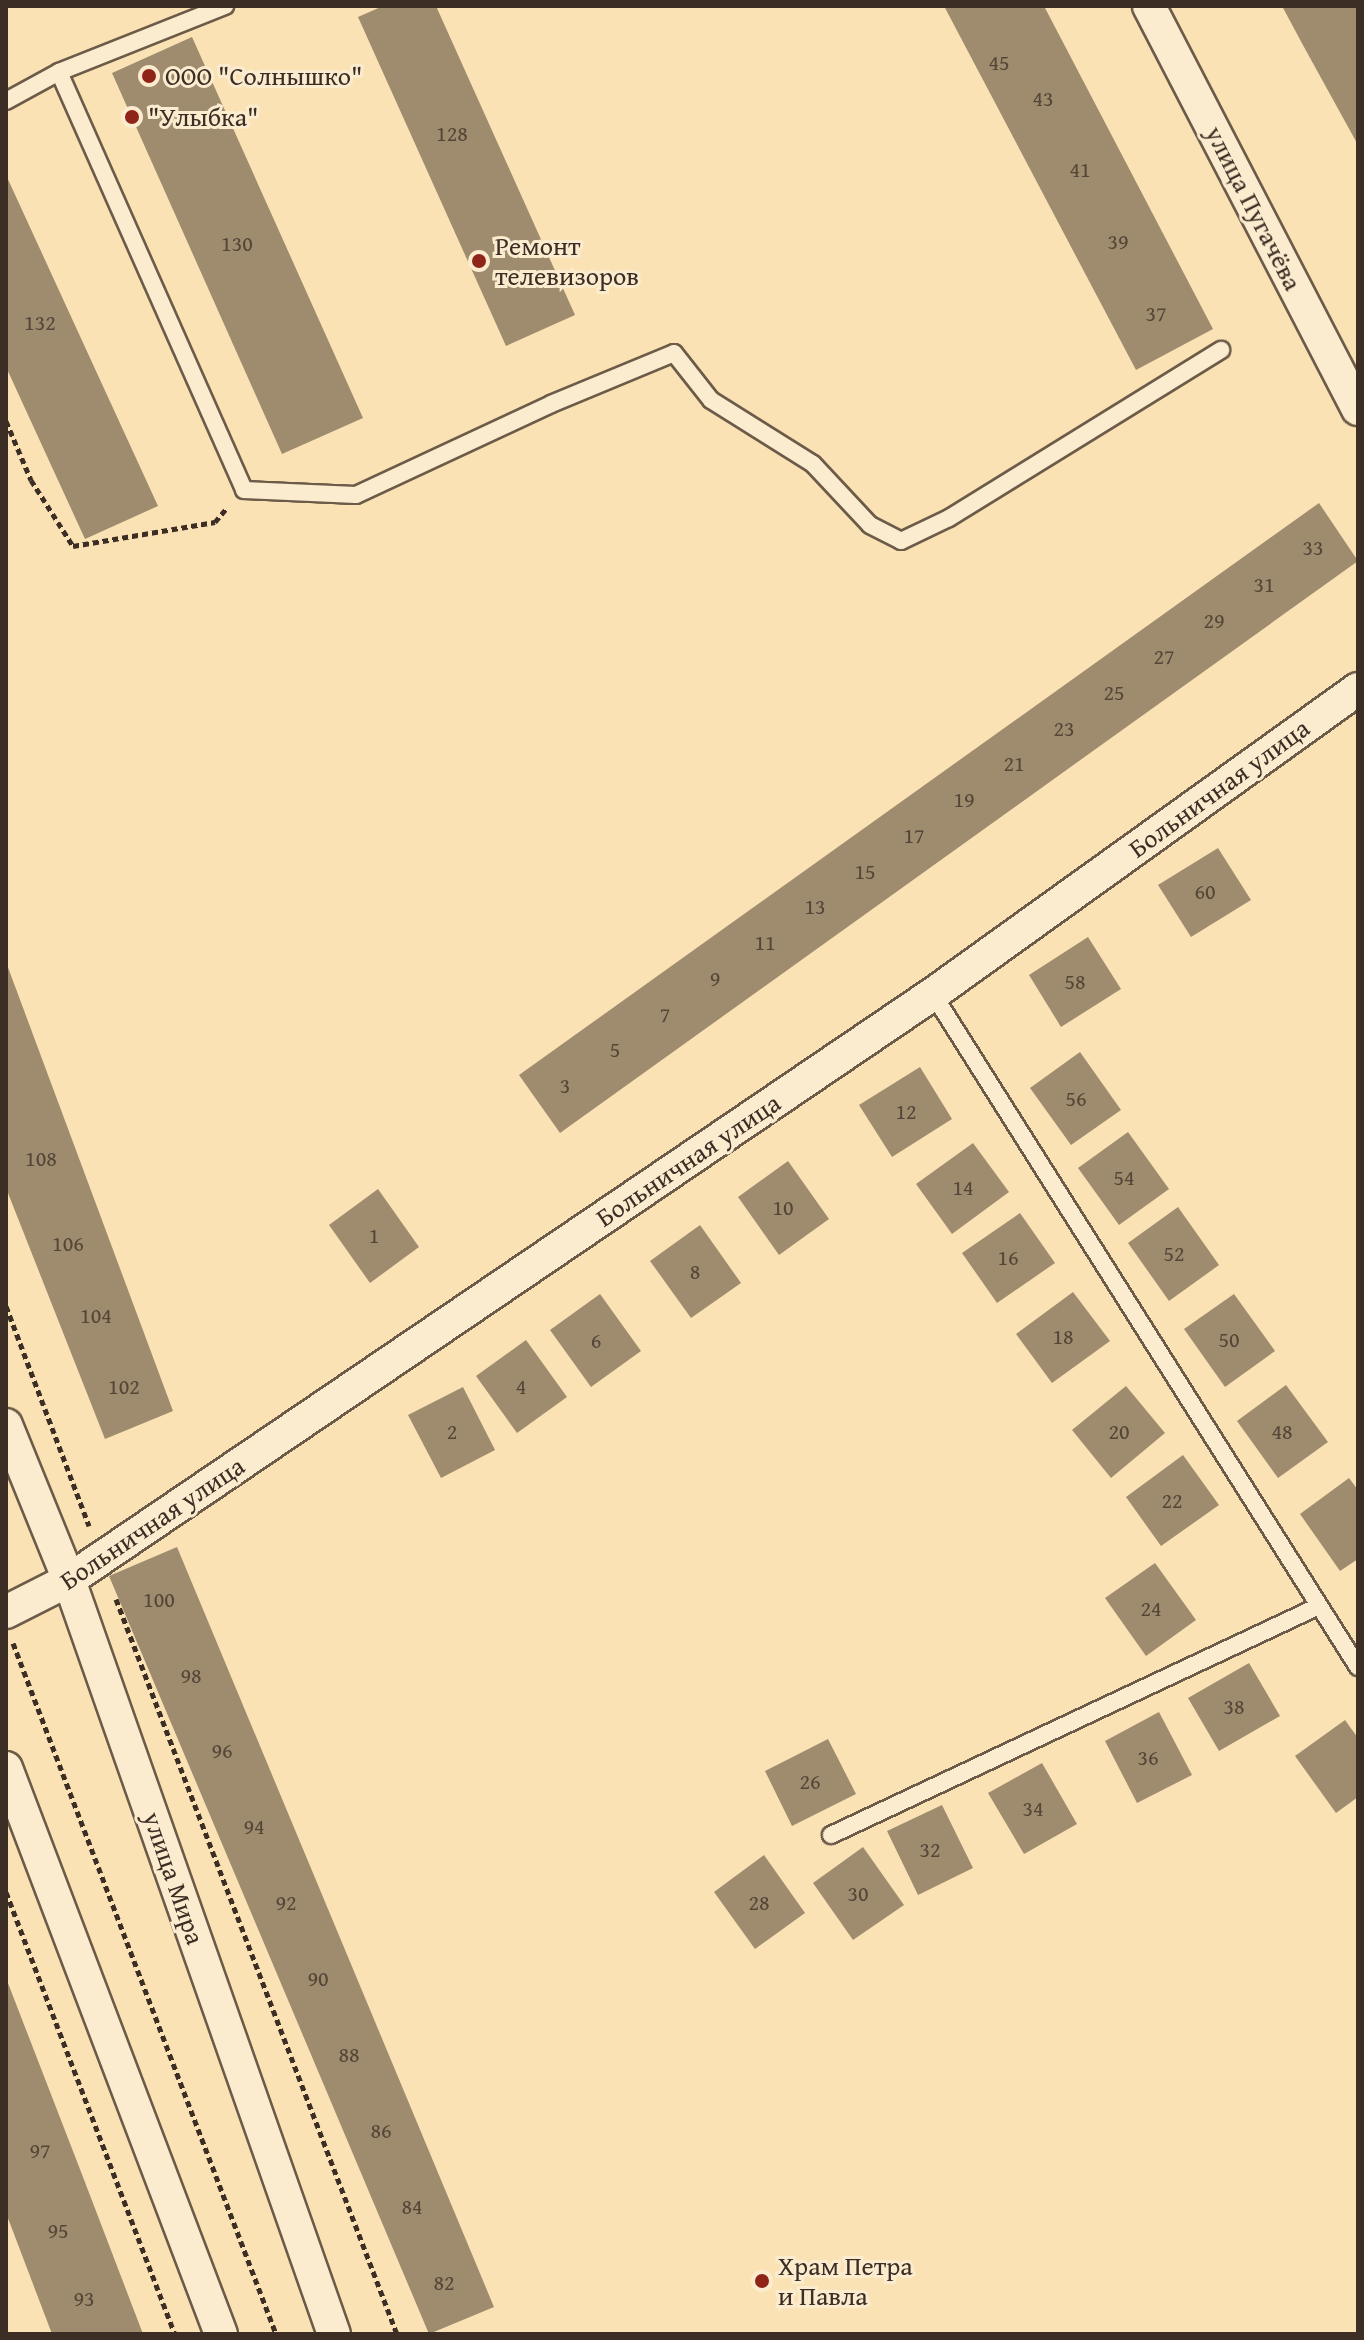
<!DOCTYPE html>
<html>
<head>
<meta charset="utf-8">
<style>
  body { margin:0 }
  #map { position:relative; width:1364px; height:2340px; overflow:hidden; background:#fbe2b5; font-family:"Gentium Book Plus",serif }
  div>[style] { position:absolute }
  [style*='--x'] { left:calc(var(--x)*1px); top:calc(var(--y)*1px); width:calc(var(--w)*1px); rotate:calc(var(--a)*1deg) }
  .building>* { inset:0; background:#9f8c6f }
  .path>* { height:5px; margin-top:-2.5px; transform-origin:0; background:repeating-linear-gradient(90deg,#3c2e24 0 6px,transparent 0 10px) }
  .roads { filter:drop-shadow(2px 0 #6c5b48) drop-shadow(-2px 0 #6c5b48) drop-shadow(0 2px #6c5b48) drop-shadow(0 -2px #6c5b48) }
  .lane>* { height:16px; margin:-8px; padding:0 8px; transform-origin:8px; border-radius:8px; background:#fceccf }
  .street>* { height:32px; margin:-16px; padding:0 16px; transform-origin:16px; border-radius:16px; background:#fceccf }
  .dots>* { width:22px; height:22px; translate:-50% -50%; box-sizing:border-box; border:4px solid #fceccf; border-radius:50% }
  span { translate:-50% -50%; white-space:nowrap; text-align:center; line-height:1.15; -webkit-text-stroke:6px #fceccf; paint-order:stroke }
  .number-label { font-size:22px; color:#554637 }
  .number-label span { -webkit-text-stroke-width:0 }
  .poi-label { font-size:26px; color:#3c2e24 }
  .left { translate:0 -50%; text-align:left }
  .street-label { font-size:26px; color:#3c2e24 }
  .frame { position:absolute; inset:0; border:8px solid #3c2e24; pointer-events:none }
</style>
</head>
<body>
<div id="map">
  <div class="building">
    <div style="clip-path:polygon(383px 6px,436px 6px,575px 315px,506px 346px,358px 17px)"></div>
    <div style="clip-path:polygon(944px 6px,1044px 6px,1213px 329px,1136px 370px)"></div>
    <div style="clip-path:polygon(1282px 6px,1358px 6px,1358px 145px,1304px 47px)"></div>
    <div style="clip-path:polygon(192px 37px,363px 418px,282px 454px,112px 73px)"></div>
    <div style="clip-path:polygon(6px 175px,158px 506px,85px 539px,6px 367px)"></div>
    <div style="clip-path:polygon(1319px 503px,1358px 561px,560px 1133px,519px 1075px)"></div>
    <div style="clip-path:polygon(1218px 848px,1251px 900px,1191px 937px,1158px 885px)"></div>
    <div style="clip-path:polygon(1088px 937px,1121px 989px,1061px 1027px,1029px 975px)"></div>
    <div style="clip-path:polygon(6px 962px,173px 1411px,105px 1439px,6px 1188px)"></div>
    <div style="clip-path:polygon(1080px 1052px,1121px 1110px,1071px 1145px,1030px 1088px)"></div>
    <div style="clip-path:polygon(920px 1067px,952px 1119px,892px 1157px,859px 1105px)"></div>
    <div style="clip-path:polygon(1128px 1132px,1169px 1189px,1119px 1225px,1078px 1168px)"></div>
    <div style="clip-path:polygon(973px 1143px,1009px 1192px,952px 1234px,916px 1184px)"></div>
    <div style="clip-path:polygon(788px 1161px,829px 1219px,779px 1255px,738px 1197px)"></div>
    <div style="clip-path:polygon(378px 1189px,419px 1247px,370px 1283px,329px 1225px)"></div>
    <div style="clip-path:polygon(1178px 1207px,1219px 1265px,1169px 1301px,1128px 1243px)"></div>
    <div style="clip-path:polygon(1020px 1213px,1055px 1263px,997px 1303px,962px 1253px)"></div>
    <div style="clip-path:polygon(700px 1225px,741px 1283px,691px 1318px,650px 1261px)"></div>
    <div style="clip-path:polygon(1073px 1292px,1110px 1341px,1052px 1383px,1016px 1334px)"></div>
    <div style="clip-path:polygon(600px 1294px,641px 1351px,591px 1387px,550px 1330px)"></div>
    <div style="clip-path:polygon(1234px 1294px,1275px 1351px,1225px 1387px,1184px 1329px)"></div>
    <div style="clip-path:polygon(526px 1340px,567px 1397px,517px 1433px,476px 1376px)"></div>
    <div style="clip-path:polygon(1286px 1385px,1328px 1442px,1278px 1478px,1237px 1421px)"></div>
    <div style="clip-path:polygon(1126px 1386px,1165px 1433px,1111px 1478px,1072px 1430px)"></div>
    <div style="clip-path:polygon(463px 1387px,495px 1450px,441px 1478px,408px 1415px)"></div>
    <div style="clip-path:polygon(1183px 1455px,1219px 1505px,1161px 1546px,1126px 1497px)"></div>
    <div style="clip-path:polygon(1349px 1478px,1358px 1490px,1358px 1559px,1340px 1571px,1300px 1514px)"></div>
    <div style="clip-path:polygon(177px 1547px,494px 2307px,429px 2334px,109px 1576px)"></div>
    <div style="clip-path:polygon(1155px 1563px,1196px 1620px,1146px 1656px,1105px 1598px)"></div>
    <div style="clip-path:polygon(1249px 1663px,1280px 1716px,1219px 1751px,1188px 1698px)"></div>
    <div style="clip-path:polygon(1159px 1712px,1192px 1775px,1137px 1803px,1105px 1741px)"></div>
    <div style="clip-path:polygon(1345px 1720px,1358px 1738px,1358px 1797px,1336px 1813px,1295px 1756px)"></div>
    <div style="clip-path:polygon(828px 1739px,856px 1794px,792px 1826px,765px 1771px)"></div>
    <div style="clip-path:polygon(1042px 1763px,1077px 1824px,1024px 1854px,988px 1793px)"></div>
    <div style="clip-path:polygon(942px 1805px,973px 1868px,918px 1895px,887px 1831px)"></div>
    <div style="clip-path:polygon(863px 1847px,904px 1905px,853px 1940px,813px 1883px)"></div>
    <div style="clip-path:polygon(764px 1855px,805px 1913px,755px 1949px,714px 1892px)"></div>
    <div style="clip-path:polygon(6px 1978px,83px 2177px,143px 2334px,52px 2334px,6px 2213px)"></div>
  </div>
  <div class="path">
    <div style="--x:6;--y:421;--w:64;--a:67"></div>
    <div style="--x:31;--y:480;--w:78;--a:57.5"></div>
    <div style="--x:73;--y:546;--w:144;--a:-9.6"></div>
    <div style="--x:215;--y:522;--w:17;--a:-50"></div>
    <div style="--x:6;--y:1306;--w:235;--a:69.3"></div>
    <div style="--x:116;--y:1599;--w:787;--a:69.08"></div>
    <div style="--x:13;--y:1643;--w:739;--a:69.16"></div>
    <div style="--x:6;--y:1892;--w:473;--a:69.1"></div>
  </div>
  <div class="roads">
    <div class="lane">
      <div style="--x:59;--y:72;--w:179;--a:-21.7"></div>
      <div style="--x:6;--y:101;--w:60;--a:-28.7"></div>
      <div style="--x:59;--y:72;--w:457;--a:66.1"></div>
      <div style="--x:244;--y:490;--w:112;--a:2.6"></div>
      <div style="--x:356;--y:495;--w:215;--a:-25"></div>
      <div style="--x:551;--y:404;--w:133;--a:-22.5"></div>
      <div style="--x:674;--y:353;--w:60;--a:51.8"></div>
      <div style="--x:711;--y:400;--w:120;--a:32.1"></div>
      <div style="--x:813;--y:464;--w:83;--a:46.9"></div>
      <div style="--x:870;--y:525;--w:35;--a:27"></div>
      <div style="--x:901;--y:541;--w:53;--a:-25.6"></div>
      <div style="--x:949;--y:518;--w:320;--a:-31.7"></div>
      <div style="--x:933;--y:994;--w:796;--a:57.73"></div>
      <div style="--x:831;--y:1835;--w:539;--a:-25.14"></div>
    </div>
    <div class="street">
      <div style="--x:1149;--y:6;--w:454;--a:62.6"></div>
      <div style="--x:6;--y:1425;--w:167;--a:67.9"></div>
      <div style="--x:69;--y:1580;--w:799;--a:70.64"></div>
      <div style="--x:6;--y:1612;--w:71;--a:-26.9"></div>
      <div style="--x:69;--y:1580;--w:1044;--a:-34.15"></div>
      <div style="--x:933;--y:994;--w:523;--a:-35.67"></div>
      <div style="--x:6;--y:1768;--w:605;--a:69.2"></div>
    </div>
  </div>
  <div class="dots">
    <div style="left:149px;top:76px;background:#8f2418"></div>
    <div style="left:132px;top:117px;background:#8f2418"></div>
    <div style="left:479px;top:261px;background:#8f2418"></div>
    <div style="left:762px;top:2281px;background:#8f2418"></div>
  </div>
  <div class="number-label">
    <span style="left:999px;top:63px">45</span>
    <span style="left:1043px;top:99px">43</span>
    <span style="left:452px;top:134px">128</span>
    <span style="left:1080px;top:170px">41</span>
    <span style="left:1118px;top:242px">39</span>
    <span style="left:237px;top:244px">130</span>
    <span style="left:1156px;top:314px">37</span>
    <span style="left:40px;top:323px">132</span>
    <span style="left:1313px;top:548px">33</span>
    <span style="left:1264px;top:585px">31</span>
    <span style="left:1214px;top:621px">29</span>
    <span style="left:1164px;top:657px">27</span>
    <span style="left:1114px;top:693px">25</span>
    <span style="left:1064px;top:729px">23</span>
    <span style="left:1014px;top:764px">21</span>
    <span style="left:964px;top:800px">19</span>
    <span style="left:914px;top:836px">17</span>
    <span style="left:865px;top:872px">15</span>
    <span style="left:1205px;top:892px">60</span>
    <span style="left:815px;top:907px">13</span>
    <span style="left:765px;top:943px">11</span>
    <span style="left:715px;top:979px">9</span>
    <span style="left:1075px;top:982px">58</span>
    <span style="left:665px;top:1015px">7</span>
    <span style="left:615px;top:1050px">5</span>
    <span style="left:565px;top:1086px">3</span>
    <span style="left:1076px;top:1099px">56</span>
    <span style="left:906px;top:1112px">12</span>
    <span style="left:41px;top:1159px">108</span>
    <span style="left:1124px;top:1178px">54</span>
    <span style="left:963px;top:1188px">14</span>
    <span style="left:783px;top:1208px">10</span>
    <span style="left:374px;top:1236px">1</span>
    <span style="left:68px;top:1244px">106</span>
    <span style="left:1174px;top:1254px">52</span>
    <span style="left:1008px;top:1258px">16</span>
    <span style="left:695px;top:1272px">8</span>
    <span style="left:96px;top:1316px">104</span>
    <span style="left:1063px;top:1337px">18</span>
    <span style="left:1229px;top:1340px">50</span>
    <span style="left:596px;top:1341px">6</span>
    <span style="left:124px;top:1387px">102</span>
    <span style="left:521px;top:1387px">4</span>
    <span style="left:452px;top:1432px">2</span>
    <span style="left:1119px;top:1432px">20</span>
    <span style="left:1282px;top:1432px">48</span>
    <span style="left:1172px;top:1501px">22</span>
    <span style="left:159px;top:1600px">100</span>
    <span style="left:1151px;top:1609px">24</span>
    <span style="left:191px;top:1676px">98</span>
    <span style="left:1234px;top:1707px">38</span>
    <span style="left:222px;top:1751px">96</span>
    <span style="left:1148px;top:1758px">36</span>
    <span style="left:810px;top:1782px">26</span>
    <span style="left:1033px;top:1809px">34</span>
    <span style="left:254px;top:1827px">94</span>
    <span style="left:930px;top:1850px">32</span>
    <span style="left:858px;top:1894px">30</span>
    <span style="left:286px;top:1903px">92</span>
    <span style="left:759px;top:1903px">28</span>
    <span style="left:318px;top:1979px">90</span>
    <span style="left:349px;top:2055px">88</span>
    <span style="left:381px;top:2131px">86</span>
    <span style="left:40px;top:2151px">97</span>
    <span style="left:412px;top:2207px">84</span>
    <span style="left:58px;top:2231px">95</span>
    <span style="left:444px;top:2283px">82</span>
    <span style="left:84px;top:2299px">93</span>
  </div>
  <div class="poi-label">
    <span class="left" style="left:165px;top:76px">ООО "Солнышко"</span>
    <span class="left" style="left:148px;top:117px">"Улыбка"</span>
    <span class="left" style="left:495px;top:261px">Ремонт<br>телевизоров</span>
    <span class="left" style="left:778px;top:2281px">Храм Петра<br>и Павла</span>
  </div>
  <div class="street-label">
    <span style="left:1254px;top:208px;rotate:63deg">улица Пугачёва</span>
    <span style="left:1219px;top:788px;rotate:-36deg">Больничная улица</span>
    <span style="left:688px;top:1160px;rotate:-34deg">Больничная улица</span>
    <span style="left:152px;top:1523px;rotate:-34deg">Больничная улица</span>
    <span style="left:174px;top:1878px;rotate:71deg">улица Мира</span>
  </div>
  <div class="frame"></div>
</div>
</body>
</html>
